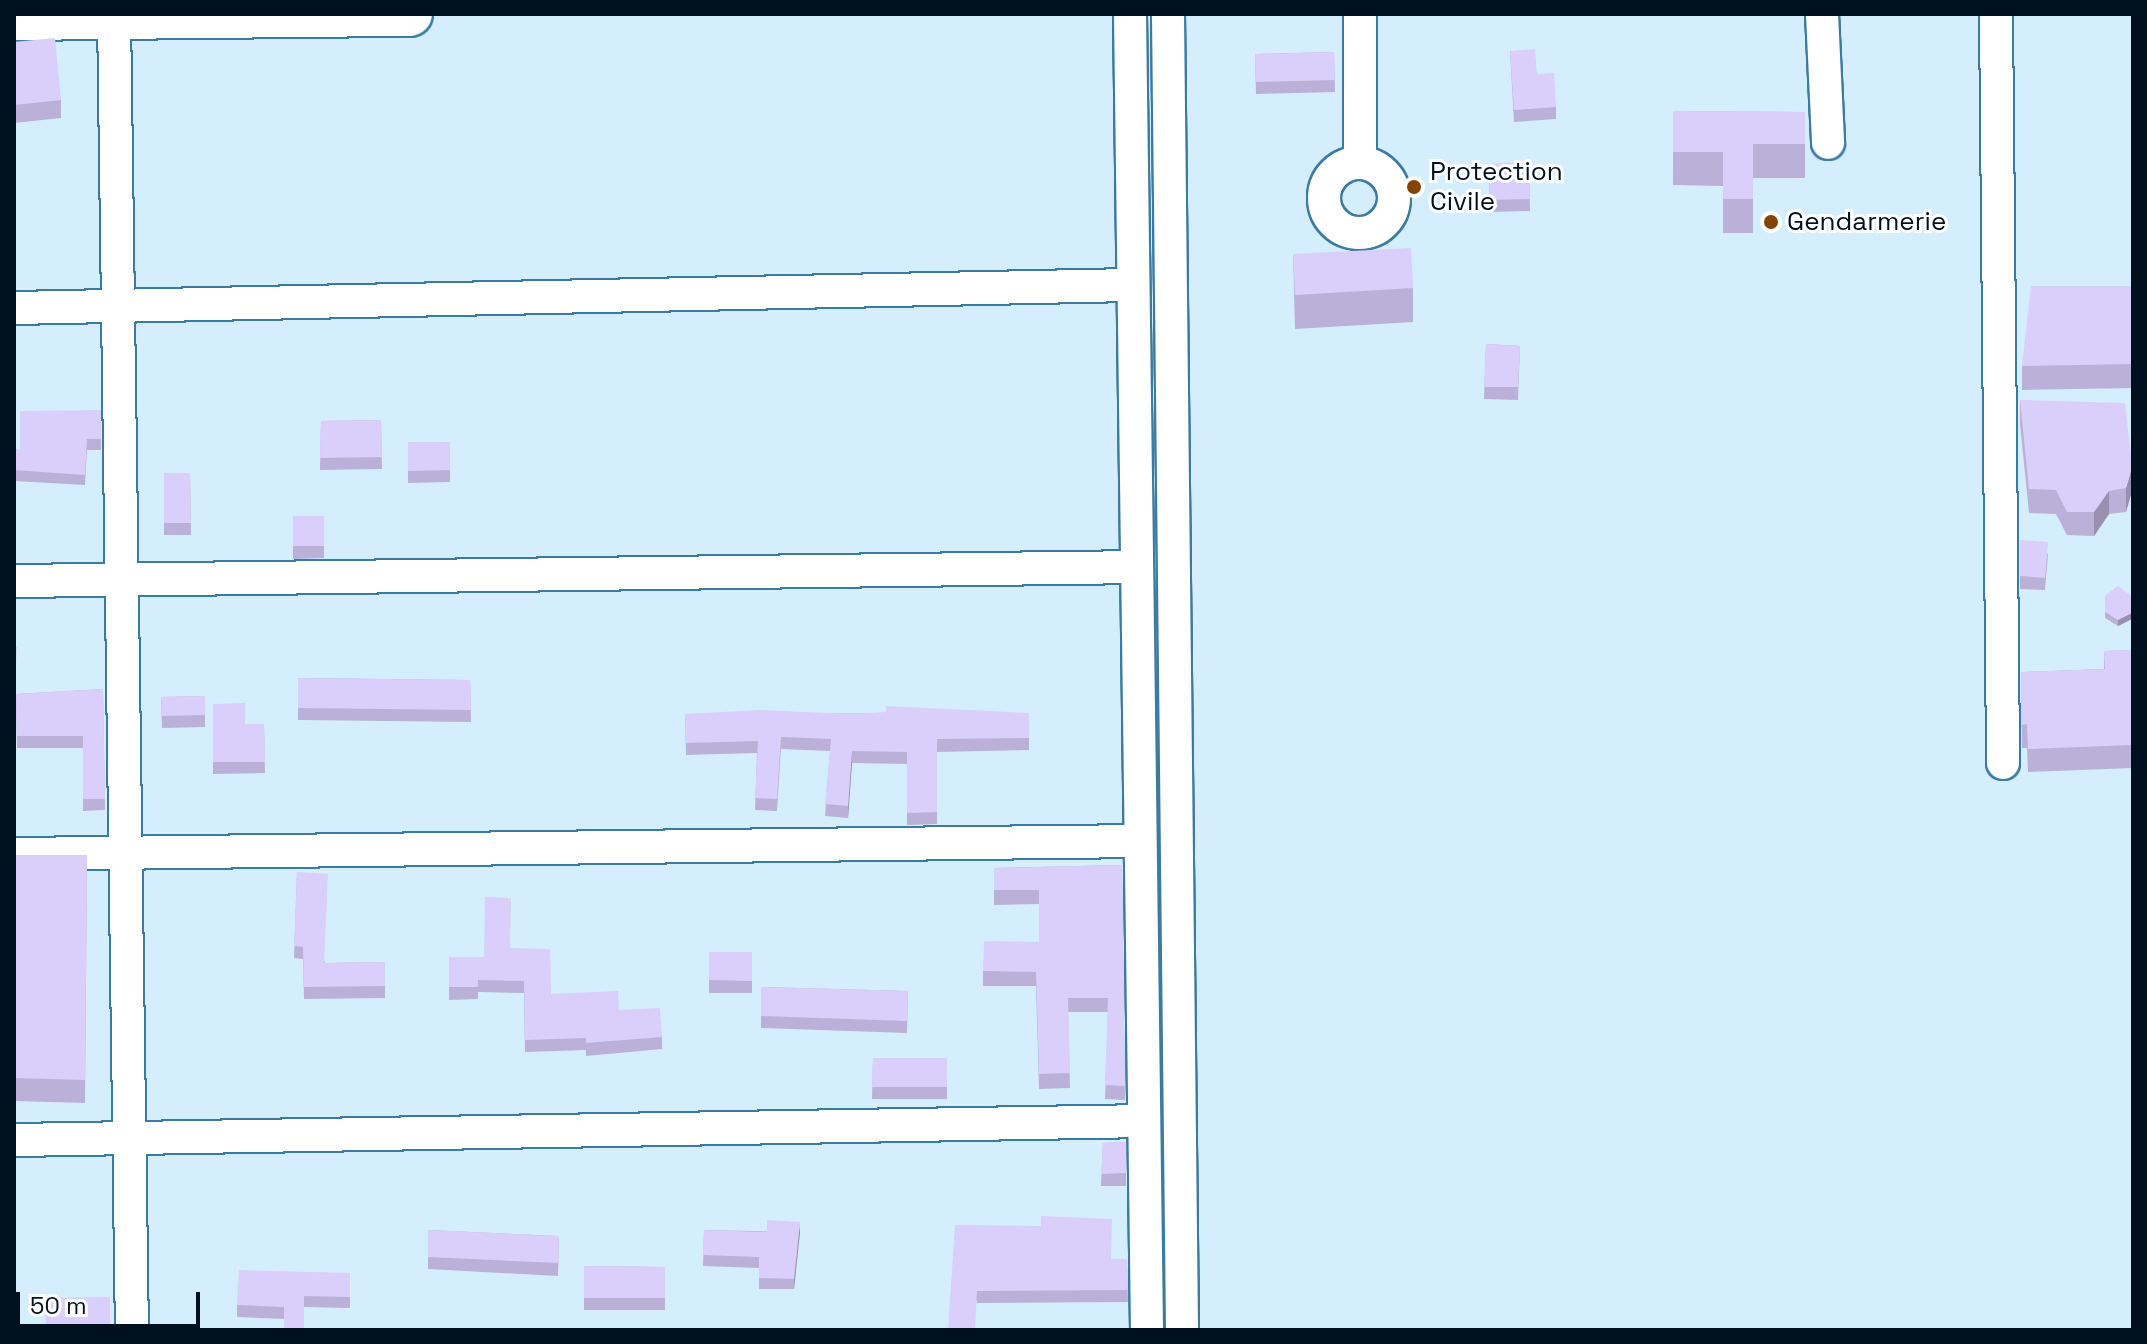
<!DOCTYPE html>
<html>
<head>
<meta charset="utf-8">
<style>
  body { margin:0 }
  #map { position:relative; width:2147px; height:1344px; overflow:hidden; background:#d5eefe; font-family:"Space Grotesk",sans-serif }
  div>[style] { position:absolute }
  [style*='--x'] { left:calc(var(--x)*1px); top:calc(var(--y)*1px); width:calc(var(--w)*1px); rotate:calc(var(--a)*1deg) }
  .roads { filter:drop-shadow(2px 0 #3c7ba1) drop-shadow(-2px 0 #3c7ba1) drop-shadow(0 2px #3c7ba1) drop-shadow(0 -2px #3c7ba1) }
  .minor>* { height:32px; margin:-16px; padding:0 16px; transform-origin:16px; border-radius:16px; background:#fff }
  .minor>.ring { margin:-16px; padding:0; box-sizing:content-box; background:none; border:32px solid #fff; border-radius:50% }
  .highway>* { height:44px; margin:-22px; padding:0 22px; transform-origin:22px; border-radius:22px; background:#fff }
  .wall>* { inset:0; background:#bbb1d8 }
  .shaded-wall>* { inset:0; background:#9990b0 }
  .building>* { inset:0; background:#dacefb }
  .dots>* { width:22px; height:22px; translate:-50% -50%; box-sizing:border-box; border:4px solid #fff; border-radius:50% }
  span { translate:-50% -50%; white-space:nowrap; text-align:center; line-height:1.15; -webkit-text-stroke:6px #fff; paint-order:stroke }
  .poi-label { font-size:26px; color:#00101f }
  .left { translate:0 -50%; text-align:left }
  .frame { position:absolute; inset:0; border:16px solid #00101f; pointer-events:none }
  .scale { position:absolute; left:16px; top:1292px; width:184px; height:36px; box-sizing:border-box; border:4px solid #00101f; border-top:0; padding-left:10px; font-size:24px; line-height:28px; white-space:nowrap; color:#00101f; -webkit-text-stroke:6px #fff; paint-order:stroke }
</style>
</head>
<body>
<div id="map">
  <div class="roads">
    <div class="minor">
      <div style="--x:114;--y:14;--w:1316;--a:89.22"></div>
      <div style="--x:1130;--y:14;--w:1316;--a:89.26"></div>
      <div style="--x:1168;--y:14;--w:1316;--a:89.39"></div>
      <div style="--x:1360;--y:14;--w:148;--a:90"></div>
      <div style="--x:1822;--y:14;--w:129;--a:87.3"></div>
      <div style="--x:1996;--y:14;--w:749;--a:89.46"></div>
      <div class="ring" style="left:1324px;top:163px;width:38px;height:38px"></div>
      <div style="--x:14;--y:308;--w:1119;--a:-1.18"></div>
      <div style="--x:14;--y:581;--w:1123;--a:-0.71"></div>
      <div style="--x:14;--y:854;--w:1126;--a:-0.66"></div>
      <div style="--x:14;--y:1140;--w:1128;--a:-0.96"></div>
    </div>
    <div class="highway">
      <div style="--x:14;--y:18;--w:396;--a:-0.6"></div>
    </div>
  </div>
  <div class="wall">
    <div style="clip-path:polygon(14px 42px,61px 100px,61px 118px,14px 123px)"></div>
    <div style="clip-path:polygon(1510px 51px,1537px 74px,1556px 107px,1556px 119px,1514px 122px)"></div>
    <div style="clip-path:polygon(1334px 52px,1335px 92px,1256px 94px,1255px 54px)"></div>
    <div style="clip-path:polygon(1673px 111px,1805px 112px,1805px 178px,1753px 178px,1753px 233px,1723px 233px,1723px 186px,1673px 185px)"></div>
    <div style="clip-path:polygon(1529px 163px,1530px 211px,1490px 212px,1489px 164px)"></div>
    <div style="clip-path:polygon(1293px 254px,1413px 288px,1413px 322px,1295px 329px)"></div>
    <div style="clip-path:polygon(2133px 286px,2133px 388px,2022px 390px,2022px 366px)"></div>
    <div style="clip-path:polygon(1486px 344px,1520px 346px,1518px 400px,1484px 399px)"></div>
    <div style="clip-path:polygon(2020px 400px,2132px 491px,2126px 512px,2109px 514px,2094px 536px,2067px 535px,2056px 514px,2029px 513px,2020px 424px)"></div>
    <div style="clip-path:polygon(101px 410px,101px 450px,87px 450px,85px 485px,14px 481px,14px 449px,20px 450px)"></div>
    <div style="clip-path:polygon(381px 420px,382px 469px,320px 470px,321px 421px)"></div>
    <div style="clip-path:polygon(408px 442px,450px 442px,450px 482px,408px 483px)"></div>
    <div style="clip-path:polygon(164px 473px,190px 473px,191px 535px,164px 535px)"></div>
    <div style="clip-path:polygon(293px 516px,324px 516px,324px 558px,293px 559px)"></div>
    <div style="clip-path:polygon(2020px 540px,2048px 554px,2045px 590px,2020px 589px)"></div>
    <div style="clip-path:polygon(2105px 596px,2133px 603px,2132px 619px,2118px 626px,2105px 618px)"></div>
    <div style="clip-path:polygon(2133px 650px,2133px 768px,2028px 772px,2027px 748px,2022px 748px,2021px 672px,2104px 669px,2104px 651px)"></div>
    <div style="clip-path:polygon(298px 678px,470px 680px,471px 722px,298px 720px)"></div>
    <div style="clip-path:polygon(103px 689px,105px 810px,83px 811px,83px 748px,17px 748px,16px 694px)"></div>
    <div style="clip-path:polygon(205px 696px,205px 727px,162px 728px,161px 697px)"></div>
    <div style="clip-path:polygon(213px 704px,245px 724px,264px 724px,265px 773px,213px 774px)"></div>
    <div style="clip-path:polygon(1029px 713px,1029px 750px,937px 752px,937px 824px,907px 825px,907px 764px,852px 763px,848px 818px,825px 816px,830px 751px,781px 749px,777px 811px,755px 810px,757px 753px,686px 755px,685px 714px)"></div>
    <div style="clip-path:polygon(14px 855px,87px 855px,85px 1103px,14px 1101px)"></div>
    <div style="clip-path:polygon(1122px 865px,1125px 1100px,1105px 1099px,1108px 1012px,1068px 1012px,1070px 1088px,1039px 1089px,1036px 986px,983px 986px,983px 971px,1039px 942px,1039px 904px,994px 905px,994px 868px)"></div>
    <div style="clip-path:polygon(297px 872px,325px 963px,385px 962px,385px 998px,304px 999px,303px 959px,294px 958px)"></div>
    <div style="clip-path:polygon(510px 948px,551px 994px,619px 1010px,662px 1037px,662px 1049px,586px 1056px,586px 1050px,525px 1052px,524px 993px,478px 992px,478px 999px,449px 1000px,449px 957px,484px 957px)"></div>
    <div style="clip-path:polygon(709px 952px,752px 952px,752px 993px,709px 993px)"></div>
    <div style="clip-path:polygon(761px 987px,908px 991px,907px 1033px,761px 1028px)"></div>
    <div style="clip-path:polygon(873px 1058px,947px 1058px,947px 1099px,872px 1099px)"></div>
    <div style="clip-path:polygon(1126px 1142px,1126px 1186px,1101px 1186px,1103px 1143px)"></div>
    <div style="clip-path:polygon(955px 1225px,1111px 1259px,1127px 1259px,1128px 1302px,977px 1303px)"></div>
    <div style="clip-path:polygon(428px 1230px,559px 1236px,558px 1276px,428px 1269px)"></div>
    <div style="clip-path:polygon(704px 1230px,800px 1232px,794px 1289px,759px 1289px,759px 1268px,703px 1266px)"></div>
    <div style="clip-path:polygon(584px 1266px,665px 1267px,665px 1310px,584px 1310px)"></div>
    <div style="clip-path:polygon(350px 1273px,350px 1308px,304px 1307px,284px 1319px,237px 1317px,237px 1305px)"></div>
  </div>
  <div class="shaded-wall">
    <div style="clip-path:polygon(2132px 467px,2132px 491px,2126px 512px,2126px 488px)"></div>
    <div style="clip-path:polygon(2109px 491px,2109px 514px,2094px 536px,2094px 512px)"></div>
    <div style="clip-path:polygon(2133px 597px,2132px 619px,2118px 626px,2118px 620px)"></div>
    <div style="clip-path:polygon(852px 751px,852px 763px,848px 818px,848px 806px)"></div>
    <div style="clip-path:polygon(800px 1222px,800px 1232px,794px 1289px,794px 1279px)"></div>
  </div>
  <div class="building">
    <div style="clip-path:polygon(55px 38px,61px 100px,14px 105px,14px 42px)"></div>
    <div style="clip-path:polygon(1535px 49px,1537px 74px,1554px 73px,1556px 107px,1514px 110px,1510px 51px)"></div>
    <div style="clip-path:polygon(1334px 52px,1335px 80px,1256px 82px,1255px 54px)"></div>
    <div style="clip-path:polygon(1673px 111px,1805px 112px,1805px 144px,1753px 144px,1753px 199px,1723px 199px,1723px 152px,1673px 152px)"></div>
    <div style="clip-path:polygon(1529px 163px,1530px 199px,1490px 200px,1489px 164px)"></div>
    <div style="clip-path:polygon(1411px 248px,1413px 288px,1295px 295px,1293px 254px)"></div>
    <div style="clip-path:polygon(2031px 286px,2133px 286px,2133px 364px,2022px 366px)"></div>
    <div style="clip-path:polygon(1486px 344px,1520px 346px,1518px 387px,1484px 387px)"></div>
    <div style="clip-path:polygon(2020px 400px,2125px 403px,2132px 467px,2126px 488px,2109px 491px,2094px 512px,2067px 512px,2056px 490px,2029px 489px)"></div>
    <div style="clip-path:polygon(101px 410px,101px 439px,87px 439px,85px 475px,14px 470px,14px 449px,20px 450px,20px 411px)"></div>
    <div style="clip-path:polygon(381px 420px,382px 457px,320px 458px,321px 421px)"></div>
    <div style="clip-path:polygon(408px 442px,450px 442px,450px 470px,408px 471px)"></div>
    <div style="clip-path:polygon(164px 473px,190px 473px,191px 523px,164px 523px)"></div>
    <div style="clip-path:polygon(293px 516px,324px 516px,324px 546px,293px 546px)"></div>
    <div style="clip-path:polygon(2020px 540px,2048px 542px,2045px 578px,2020px 576px)"></div>
    <div style="clip-path:polygon(2118px 586px,2133px 597px,2132px 613px,2118px 620px,2105px 612px,2105px 596px)"></div>
    <div style="clip-path:polygon(14px 647px,17px 647px,15px 684px,14px 684px)"></div>
    <div style="clip-path:polygon(2133px 650px,2133px 745px,2028px 749px,2027px 724px,2022px 725px,2021px 672px,2105px 669px,2104px 651px)"></div>
    <div style="clip-path:polygon(298px 678px,470px 680px,471px 710px,298px 708px)"></div>
    <div style="clip-path:polygon(103px 689px,105px 799px,83px 799px,83px 736px,17px 736px,16px 694px)"></div>
    <div style="clip-path:polygon(205px 696px,205px 715px,162px 716px,161px 697px)"></div>
    <div style="clip-path:polygon(245px 703px,245px 724px,264px 724px,265px 762px,213px 762px,213px 704px)"></div>
    <div style="clip-path:polygon(886px 706px,1029px 713px,1029px 738px,937px 739px,937px 812px,907px 813px,907px 752px,852px 751px,848px 806px,825px 804px,831px 739px,781px 737px,777px 799px,755px 798px,758px 741px,686px 743px,685px 714px,760px 710px,850px 714px,886px 712px)"></div>
    <div style="clip-path:polygon(14px 722px,15px 722px,15px 762px,14px 762px)"></div>
    <div style="clip-path:polygon(14px 855px,87px 855px,85px 1080px,14px 1078px)"></div>
    <div style="clip-path:polygon(1122px 865px,1125px 1086px,1105px 1085px,1108px 998px,1068px 998px,1070px 1073px,1039px 1074px,1036px 972px,983px 971px,984px 941px,1039px 942px,1039px 890px,994px 890px,994px 868px)"></div>
    <div style="clip-path:polygon(297px 872px,328px 874px,324px 963px,385px 962px,385px 986px,304px 987px,303px 947px,294px 946px)"></div>
    <div style="clip-path:polygon(485px 897px,511px 898px,510px 948px,550px 949px,551px 994px,618px 991px,619px 1010px,660px 1008px,662px 1037px,586px 1043px,586px 1038px,525px 1040px,524px 981px,478px 980px,478px 987px,449px 987px,449px 957px,484px 957px)"></div>
    <div style="clip-path:polygon(709px 952px,752px 952px,752px 981px,709px 980px)"></div>
    <div style="clip-path:polygon(761px 987px,908px 991px,907px 1021px,761px 1016px)"></div>
    <div style="clip-path:polygon(873px 1058px,947px 1058px,947px 1087px,872px 1087px)"></div>
    <div style="clip-path:polygon(1126px 1142px,1126px 1173px,1101px 1174px,1103px 1143px)"></div>
    <div style="clip-path:polygon(1041px 1216px,1112px 1219px,1111px 1259px,1127px 1259px,1128px 1290px,977px 1291px,975px 1330px,948px 1330px,955px 1225px,1041px 1226px)"></div>
    <div style="clip-path:polygon(767px 1220px,800px 1222px,794px 1279px,759px 1278px,759px 1257px,703px 1255px,704px 1230px,767px 1232px)"></div>
    <div style="clip-path:polygon(428px 1230px,559px 1236px,558px 1263px,428px 1257px)"></div>
    <div style="clip-path:polygon(584px 1266px,665px 1267px,665px 1298px,584px 1298px)"></div>
    <div style="clip-path:polygon(239px 1270px,350px 1273px,350px 1297px,304px 1296px,304px 1330px,284px 1330px,284px 1307px,237px 1305px)"></div>
    <div style="clip-path:polygon(110px 1297px,110px 1330px,46px 1330px,45px 1298px)"></div>
  </div>
  <div class="dots">
    <div style="left:1414px;top:187px;background:#834505"></div>
    <div style="left:1771px;top:222px;background:#834505"></div>
  </div>
  <div class="poi-label">
    <span class="left" style="left:1430px;top:187px">Protection<br>Civile</span>
    <span class="left" style="left:1787px;top:222px">Gendarmerie</span>
  </div>
  <div class="frame"></div>
  <div class="scale">50 m</div>
</div>
</body>
</html>
